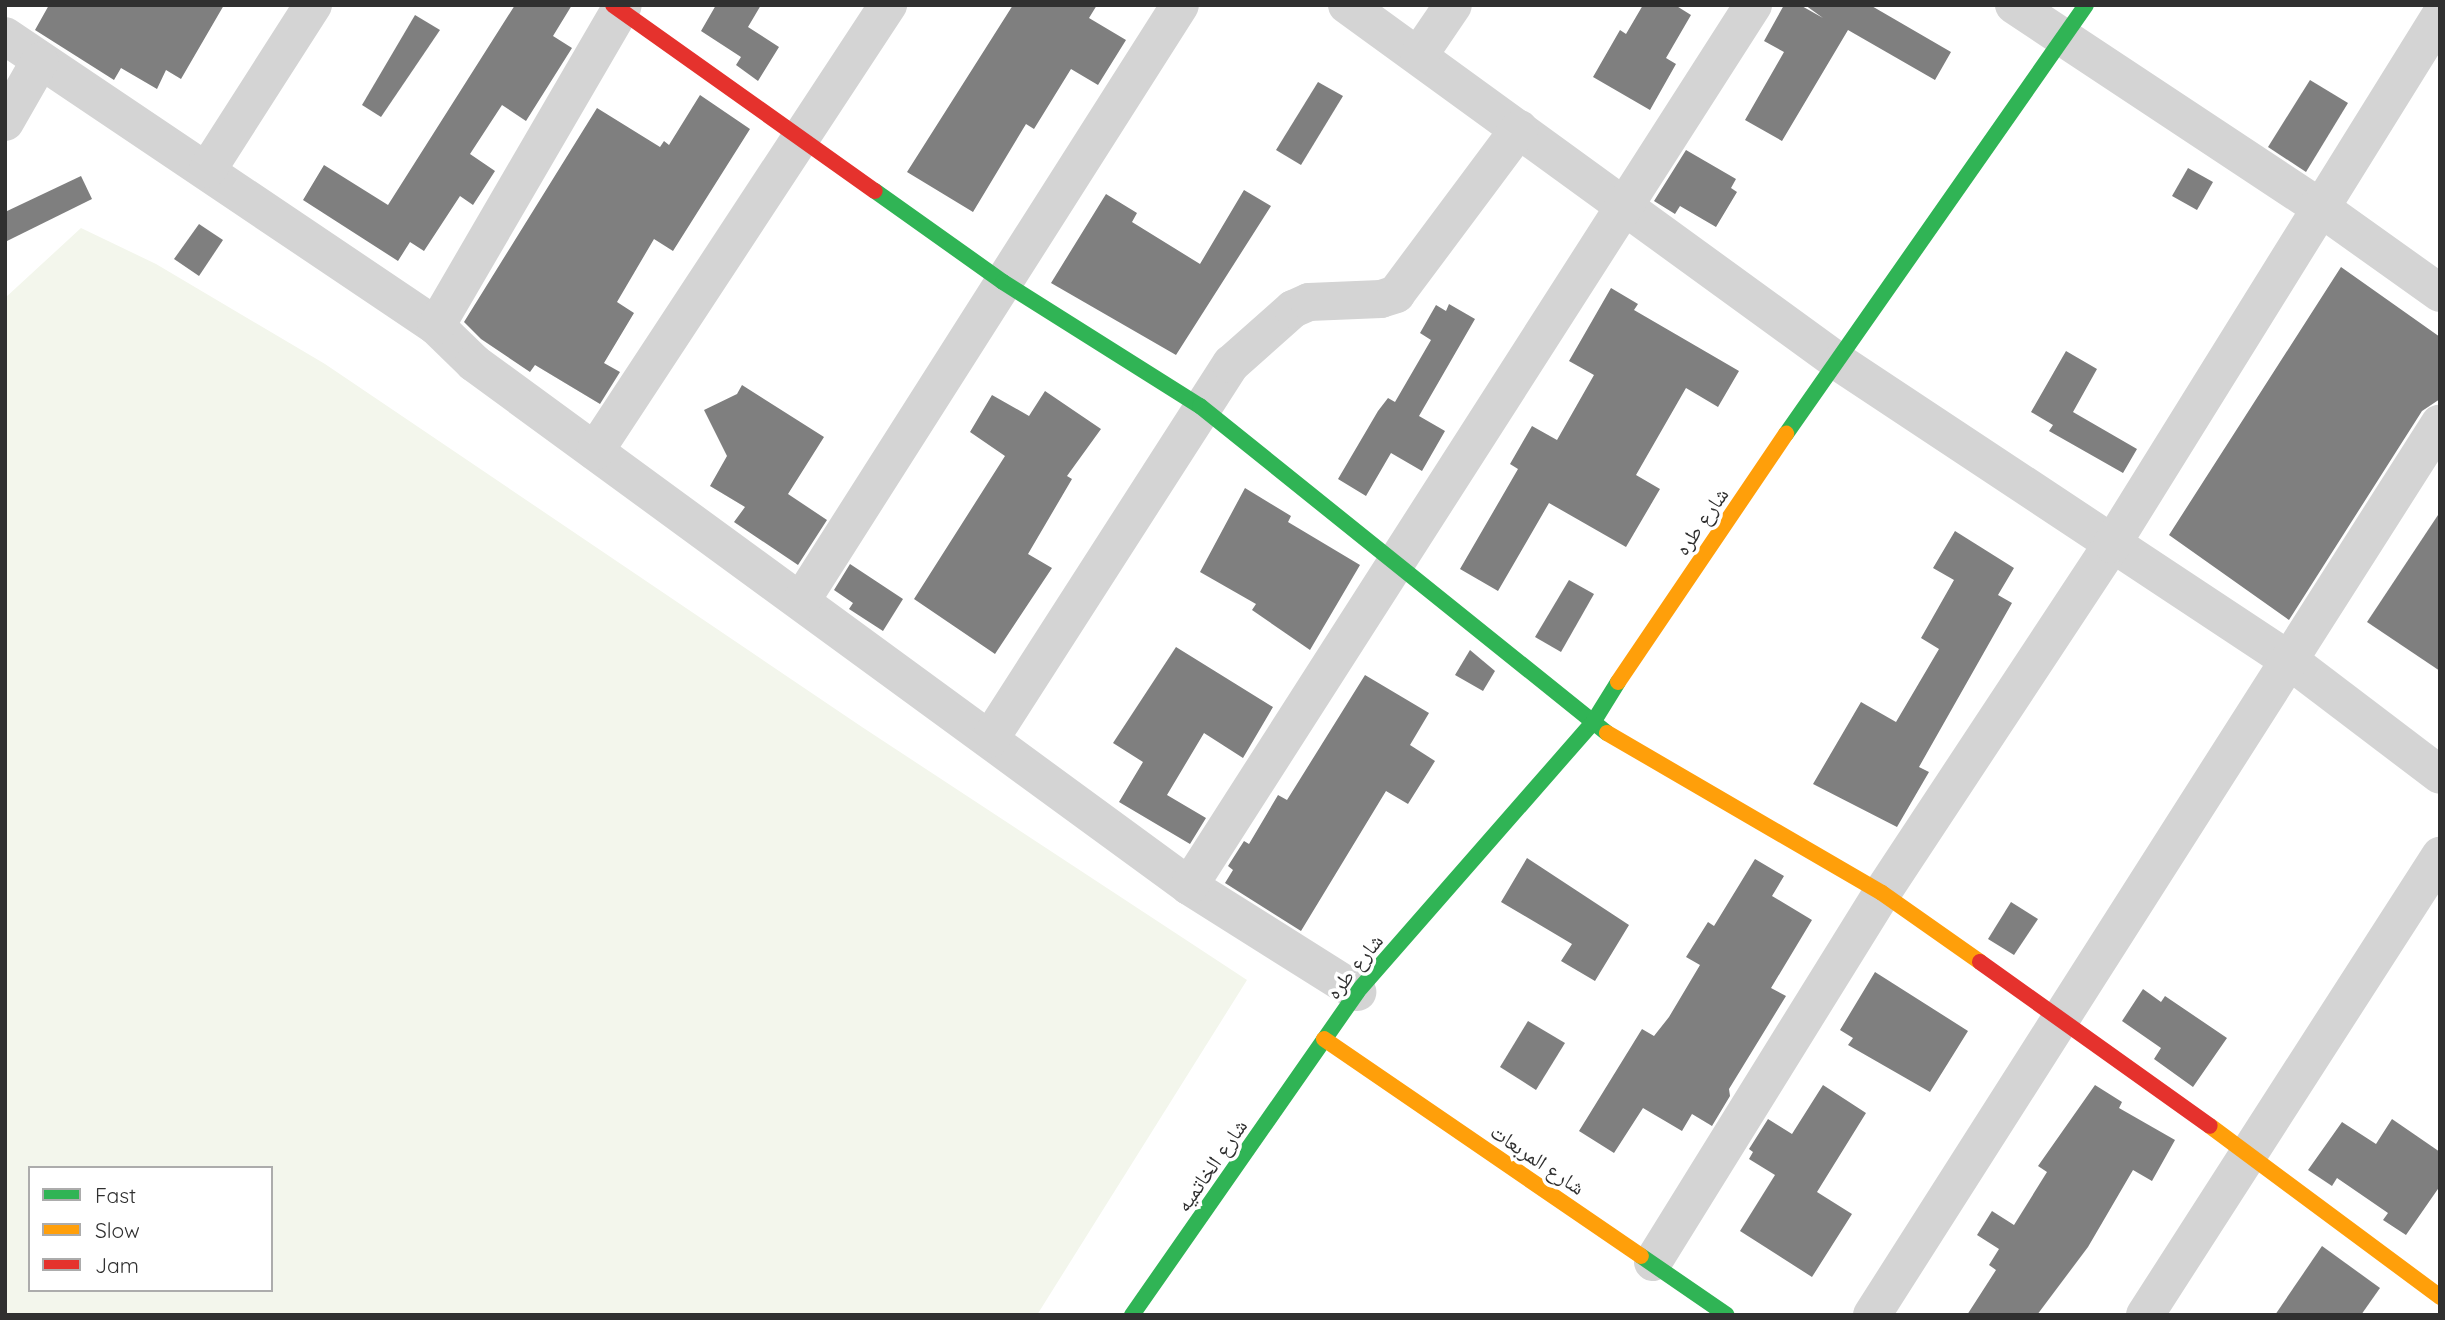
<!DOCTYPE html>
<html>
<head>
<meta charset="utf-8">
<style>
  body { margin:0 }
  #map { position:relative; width:2445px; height:1320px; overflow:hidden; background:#fff; font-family:Quicksand,"Noto Naskh Arabic",sans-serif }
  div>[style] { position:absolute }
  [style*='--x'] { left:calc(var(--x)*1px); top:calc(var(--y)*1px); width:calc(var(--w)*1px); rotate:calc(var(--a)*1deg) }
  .green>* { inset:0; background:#f3f6ec }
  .building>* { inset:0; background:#7f7f7f }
  .street>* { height:38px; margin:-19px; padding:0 19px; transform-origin:19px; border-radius:19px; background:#d4d4d4 }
  .fast>* { height:16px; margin:-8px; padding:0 8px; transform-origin:8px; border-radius:8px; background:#30b455 }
  .slow>* { height:16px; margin:-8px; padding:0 8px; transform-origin:8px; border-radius:8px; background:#ff9f0a }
  .jam>* { height:16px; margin:-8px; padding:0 8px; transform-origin:8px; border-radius:8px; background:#e5322d }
  span { translate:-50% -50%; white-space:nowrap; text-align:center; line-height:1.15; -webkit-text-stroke:7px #fff; paint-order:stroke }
  .street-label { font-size:21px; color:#303030 }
  .frame { position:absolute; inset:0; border:7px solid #303030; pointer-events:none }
  .legend { position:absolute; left:28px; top:1166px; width:245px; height:126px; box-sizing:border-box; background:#fff; border:2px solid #acacac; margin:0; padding:9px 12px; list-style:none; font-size:21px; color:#303030 }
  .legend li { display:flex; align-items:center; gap:14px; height:35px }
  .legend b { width:35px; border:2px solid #acacac }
</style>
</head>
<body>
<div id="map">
  <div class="green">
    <div style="clip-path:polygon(evenodd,81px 228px,156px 264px,325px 364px,862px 727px,1247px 980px,1037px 1315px,5px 1315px,5px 298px,81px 228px,30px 1168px,271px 1168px,271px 1290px,30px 1290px,30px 1168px)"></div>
  </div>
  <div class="building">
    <div style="clip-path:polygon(49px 5px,224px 5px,181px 79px,166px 70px,157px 89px,121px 68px,114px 80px,35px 30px)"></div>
    <div style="clip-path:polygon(515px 5px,572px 5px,553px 36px,572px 48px,526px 121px,502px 105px,470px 154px,495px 171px,473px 205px,460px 196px,424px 251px,410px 242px,398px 261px,303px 200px,324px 165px,388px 205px)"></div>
    <div style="clip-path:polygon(716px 5px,761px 5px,748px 27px,779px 47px,758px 81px,736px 65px,741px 57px,701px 31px)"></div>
    <div style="clip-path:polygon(1013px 5px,1097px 5px,1089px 18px,1126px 40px,1098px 85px,1071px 69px,1034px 129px,1026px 124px,973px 212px,907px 172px)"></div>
    <div style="clip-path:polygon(1643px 5px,1675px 5px,1691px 15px,1666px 58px,1676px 64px,1650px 110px,1593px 77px,1620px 30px,1626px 34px)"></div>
    <div style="clip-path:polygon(1784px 5px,1800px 5px,1823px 18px,1805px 5px,1870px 5px,1951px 52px,1935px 80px,1848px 30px,1782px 141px,1745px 120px,1784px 52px,1764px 41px)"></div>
    <div style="clip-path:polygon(415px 15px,440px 30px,381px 117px,362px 105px)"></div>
    <div style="clip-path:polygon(2310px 80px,2348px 103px,2306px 172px,2268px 147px)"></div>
    <div style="clip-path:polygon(1318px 82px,1343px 96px,1301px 165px,1276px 150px)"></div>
    <div style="clip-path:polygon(700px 95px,750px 129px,673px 251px,654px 239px,617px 302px,634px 313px,604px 363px,620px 372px,600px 404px,535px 365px,530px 372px,481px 339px,464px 322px,597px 108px,660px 147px,664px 141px,669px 145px)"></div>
    <div style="clip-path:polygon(1686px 150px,1736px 179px,1731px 188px,1737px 192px,1716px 227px,1680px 206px,1675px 214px,1654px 201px)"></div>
    <div style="clip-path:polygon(2188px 168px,2213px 182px,2197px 210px,2172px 196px)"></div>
    <div style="clip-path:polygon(81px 176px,92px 199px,5px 242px,5px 212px)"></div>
    <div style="clip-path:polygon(1244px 190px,1271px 206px,1176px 355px,1051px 283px,1106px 194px,1137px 213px,1132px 222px,1200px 264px)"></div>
    <div style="clip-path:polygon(199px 224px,223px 240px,199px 276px,174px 259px)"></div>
    <div style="clip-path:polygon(2341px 267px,2440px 337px,2440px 399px,2422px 411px,2289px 620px,2169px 535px)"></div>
    <div style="clip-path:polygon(1611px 288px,1638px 304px,1634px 310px,1739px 371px,1718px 407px,1686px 388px,1636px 475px,1660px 489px,1626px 547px,1549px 503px,1498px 591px,1460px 569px,1518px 469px,1510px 464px,1532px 426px,1557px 440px,1594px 375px,1569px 361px)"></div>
    <div style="clip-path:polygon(1449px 304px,1475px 319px,1419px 416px,1445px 431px,1422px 471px,1391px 453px,1366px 496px,1338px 479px,1378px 411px,1388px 398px,1395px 402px,1431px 340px,1420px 333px,1436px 305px,1446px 311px)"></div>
    <div style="clip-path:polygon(2066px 351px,2097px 369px,2073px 412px,2137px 449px,2123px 473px,2049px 431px,2053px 425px,2031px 412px)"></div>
    <div style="clip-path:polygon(742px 385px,824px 437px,788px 494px,827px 520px,798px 565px,734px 522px,745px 507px,710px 486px,727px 456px,704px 410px,737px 394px)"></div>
    <div style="clip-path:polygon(1045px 391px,1101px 429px,1067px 476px,1072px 479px,1028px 554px,1052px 568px,995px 654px,914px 599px,1005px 456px,970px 432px,992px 395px,1029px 416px)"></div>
    <div style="clip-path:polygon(1245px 488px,1291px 516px,1288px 522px,1360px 565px,1310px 650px,1252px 610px,1256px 604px,1200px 572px)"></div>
    <div style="clip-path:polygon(2440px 512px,2440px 671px,2367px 622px)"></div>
    <div style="clip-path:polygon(1955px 531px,2014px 568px,1998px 595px,2012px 603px,1919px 767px,1929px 772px,1897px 827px,1813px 784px,1861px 702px,1896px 722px,1939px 649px,1921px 638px,1954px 580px,1933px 568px)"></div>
    <div style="clip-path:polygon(850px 564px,903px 599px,883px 631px,849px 609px,853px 603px,834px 590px)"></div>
    <div style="clip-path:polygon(1569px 580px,1594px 594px,1561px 652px,1535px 637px)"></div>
    <div style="clip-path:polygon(1176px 647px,1273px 707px,1243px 758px,1204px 733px,1167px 795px,1206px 818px,1190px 844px,1119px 802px,1143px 762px,1113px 743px)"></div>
    <div style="clip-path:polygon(1470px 650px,1495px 671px,1483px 691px,1455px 675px)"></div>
    <div style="clip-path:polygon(1365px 675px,1429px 713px,1410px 745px,1435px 761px,1408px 804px,1386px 791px,1301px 931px,1225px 883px,1233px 870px,1228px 866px,1244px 841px,1249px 844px,1278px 795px,1287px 800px)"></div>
    <div style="clip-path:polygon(1527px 858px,1629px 925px,1595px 981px,1561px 961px,1572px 944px,1501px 902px)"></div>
    <div style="clip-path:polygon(1755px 859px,1784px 876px,1772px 896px,1812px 920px,1771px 988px,1786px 996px,1729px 1089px,1730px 1096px,1712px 1126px,1692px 1114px,1682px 1131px,1643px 1108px,1614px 1153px,1579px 1131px,1642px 1029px,1654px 1036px,1669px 1017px,1700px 965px,1686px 957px,1708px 922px,1714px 926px)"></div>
    <div style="clip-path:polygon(2011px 902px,2038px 919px,2014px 955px,1988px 939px)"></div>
    <div style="clip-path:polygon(1875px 972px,1968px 1031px,1930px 1092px,1848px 1045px,1853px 1038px,1840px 1030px)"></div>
    <div style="clip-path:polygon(2143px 989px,2161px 1002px,2165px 996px,2227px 1038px,2193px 1087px,2154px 1059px,2161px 1048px,2122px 1021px)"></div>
    <div style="clip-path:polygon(1528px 1021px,1565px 1043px,1536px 1090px,1500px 1067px)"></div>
    <div style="clip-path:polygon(1823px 1085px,1866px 1113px,1817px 1192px,1852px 1214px,1812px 1277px,1740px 1231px,1775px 1175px,1749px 1159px,1753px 1152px,1749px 1149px,1768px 1119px,1792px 1134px)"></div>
    <div style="clip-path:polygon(2095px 1085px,2122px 1102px,2119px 1108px,2175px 1140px,2152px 1181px,2133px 1170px,2088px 1247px,2037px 1315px,1967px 1315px,1996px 1270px,1989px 1265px,1999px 1249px,1977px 1235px,1992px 1211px,2014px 1225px,2047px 1172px,2038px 1166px)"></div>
    <div style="clip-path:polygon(2392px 1119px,2440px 1152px,2440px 1186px,2406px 1235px,2383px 1220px,2388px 1213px,2337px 1178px,2332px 1186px,2308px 1170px,2342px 1122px,2376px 1144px)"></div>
    <div style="clip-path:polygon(2322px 1246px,2380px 1288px,2361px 1315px,2275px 1315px)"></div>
  </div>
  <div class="street">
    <div style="--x:1347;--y:5;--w:609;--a:35.99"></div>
    <div style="--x:1840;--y:363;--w:540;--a:33.51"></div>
    <div style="--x:2290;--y:661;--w:188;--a:37.2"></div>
    <div style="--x:2014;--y:5;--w:364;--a:33.5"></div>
    <div style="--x:2318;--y:206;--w:150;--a:35.5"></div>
    <div style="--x:5;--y:36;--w:519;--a:33.93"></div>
    <div style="--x:436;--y:326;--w:53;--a:44.2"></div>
    <div style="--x:474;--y:363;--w:886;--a:36.18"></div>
    <div style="--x:1189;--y:886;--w:199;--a:32.2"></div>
    <div style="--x:1419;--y:55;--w:60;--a:-55.8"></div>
    <div style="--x:5;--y:122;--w:70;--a:-60.2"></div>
    <div style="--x:208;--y:169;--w:195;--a:-57.4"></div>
    <div style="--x:436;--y:326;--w:371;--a:-59.8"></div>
    <div style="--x:595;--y:451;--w:534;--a:-56.7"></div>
    <div style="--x:801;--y:601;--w:706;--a:-57.55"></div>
    <div style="--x:990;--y:739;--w:446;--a:-57.3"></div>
    <div style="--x:1231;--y:364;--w:83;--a:-41.6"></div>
    <div style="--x:1293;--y:309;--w:17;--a:-24"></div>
    <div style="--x:1309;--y:302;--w:72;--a:-2.4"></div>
    <div style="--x:1381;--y:299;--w:16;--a:-18"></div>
    <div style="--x:1396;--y:294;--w:206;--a:-53.3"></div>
    <div style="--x:1189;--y:886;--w:1046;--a:-57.37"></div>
    <div style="--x:1653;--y:1262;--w:434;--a:-58.2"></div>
    <div style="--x:1882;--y:893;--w:418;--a:-56.6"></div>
    <div style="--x:2112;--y:544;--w:622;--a:-58.15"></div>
    <div style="--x:1872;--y:1315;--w:1057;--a:-57.51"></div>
    <div style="--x:2145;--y:1315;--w:546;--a:-57.27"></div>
  </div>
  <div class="fast">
    <div style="--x:875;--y:191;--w:157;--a:35.4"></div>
    <div style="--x:1003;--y:282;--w:233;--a:32.2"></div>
    <div style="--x:1200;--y:406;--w:522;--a:38.78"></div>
    <div style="--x:1786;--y:434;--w:523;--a:-55.03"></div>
    <div style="--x:1641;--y:1256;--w:104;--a:34.5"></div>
    <div style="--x:1132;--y:1315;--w:394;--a:-55.1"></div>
    <div style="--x:1357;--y:992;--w:356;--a:-48.8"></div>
    <div style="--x:1592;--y:724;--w:49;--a:-58.2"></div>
  </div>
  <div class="slow">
    <div style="--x:1618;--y:682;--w:300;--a:-55.9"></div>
    <div style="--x:1607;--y:733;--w:318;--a:30.2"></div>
    <div style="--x:1882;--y:893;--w:120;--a:35.1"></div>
    <div style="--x:1324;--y:1039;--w:384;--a:34.4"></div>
    <div style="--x:2210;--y:1126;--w:287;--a:36.6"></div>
  </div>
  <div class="jam">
    <div style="--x:613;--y:5;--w:321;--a:35.4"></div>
    <div style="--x:1980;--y:962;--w:282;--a:35.5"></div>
  </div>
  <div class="street-label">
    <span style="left:1701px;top:521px;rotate:-55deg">شارع طره</span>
    <span style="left:1354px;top:966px;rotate:-51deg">شارع طره</span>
    <span style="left:1538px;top:1159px;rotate:34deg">شارع المربعات</span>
    <span style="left:1211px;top:1165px;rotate:-55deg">شارع الخاتميه</span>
  </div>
  <div class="frame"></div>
  <ul class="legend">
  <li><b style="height:9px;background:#30b455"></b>Fast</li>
  <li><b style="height:9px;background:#ff9f0a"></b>Slow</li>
  <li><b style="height:9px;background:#e5322d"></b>Jam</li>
  </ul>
</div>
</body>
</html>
